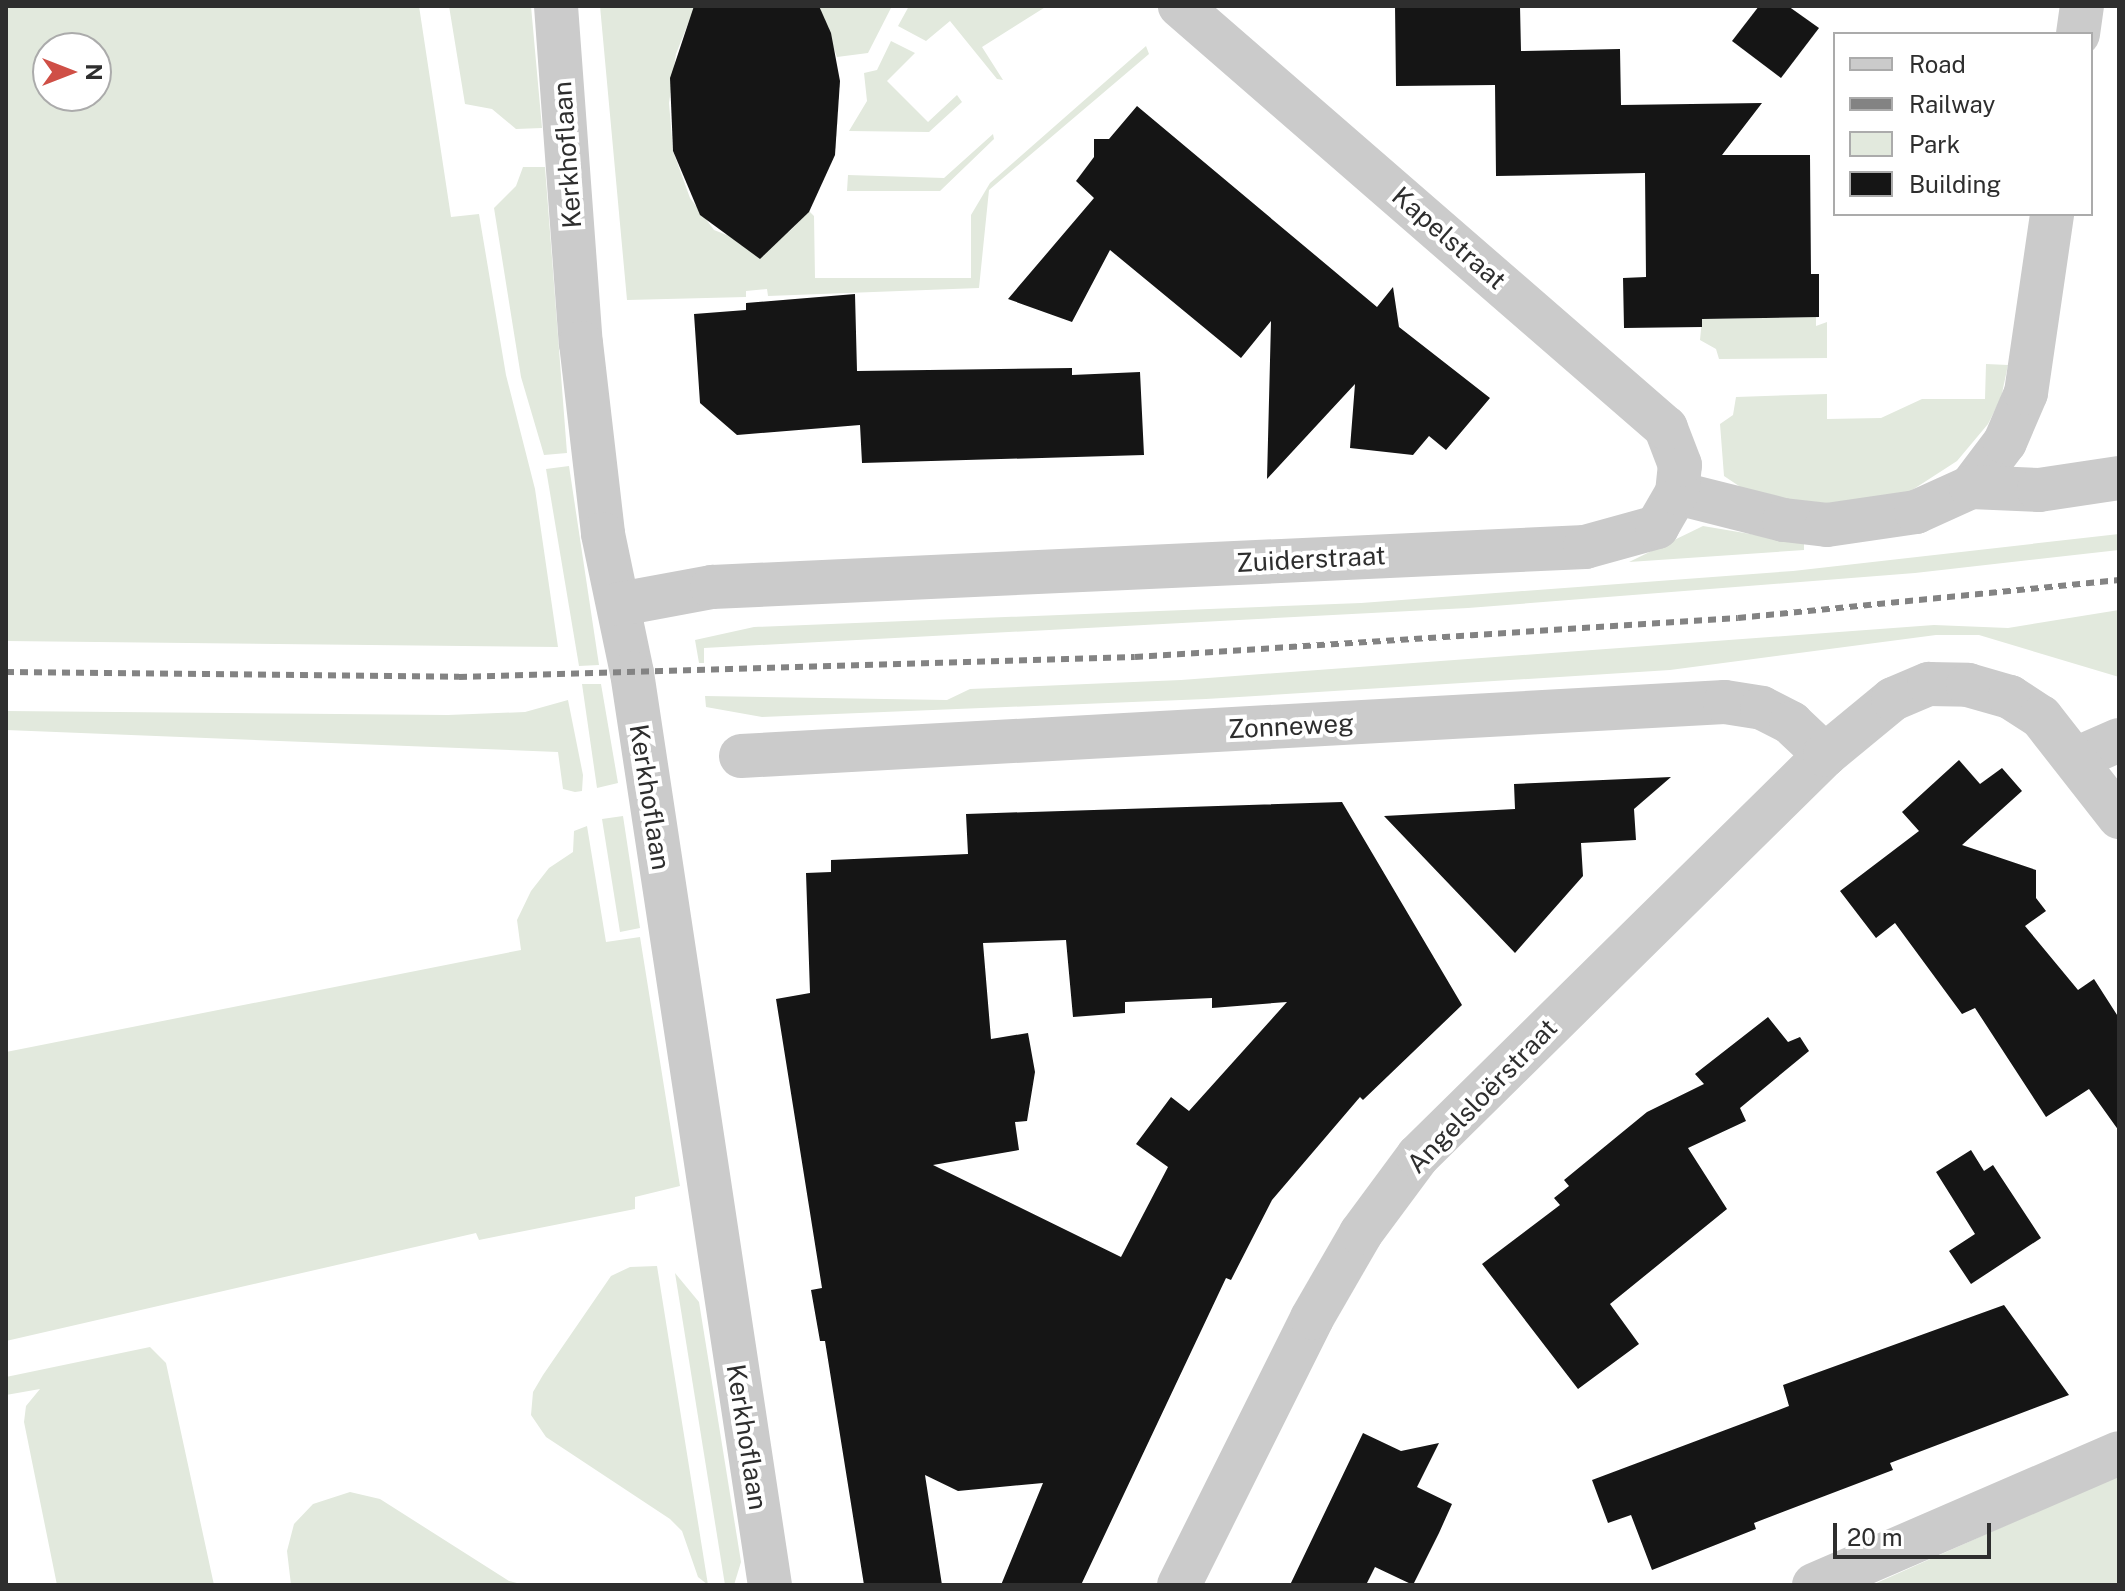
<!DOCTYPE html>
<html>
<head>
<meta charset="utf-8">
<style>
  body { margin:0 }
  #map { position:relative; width:2125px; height:1591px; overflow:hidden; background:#fff; font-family:"Public Sans",sans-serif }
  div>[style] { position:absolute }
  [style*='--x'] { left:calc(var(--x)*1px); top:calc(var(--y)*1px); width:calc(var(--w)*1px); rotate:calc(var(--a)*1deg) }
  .green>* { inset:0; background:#e2e9dd }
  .building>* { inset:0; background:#151515 }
  .minor>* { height:44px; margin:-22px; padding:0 22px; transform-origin:22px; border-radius:22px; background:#cbcbcb }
  .rail>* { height:6px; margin-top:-3px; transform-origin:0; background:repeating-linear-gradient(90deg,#838383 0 8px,transparent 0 14px) }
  span { translate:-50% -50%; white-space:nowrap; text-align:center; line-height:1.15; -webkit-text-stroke:8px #fff; paint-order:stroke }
  .street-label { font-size:26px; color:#2e2e2e }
  .frame { position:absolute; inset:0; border:8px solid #2e2e2e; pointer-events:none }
  .legend { position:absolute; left:1833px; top:32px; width:260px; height:184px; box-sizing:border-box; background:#fff; border:2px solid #ababab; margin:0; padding:10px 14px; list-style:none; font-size:24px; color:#2e2e2e }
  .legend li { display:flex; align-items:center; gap:16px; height:40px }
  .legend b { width:40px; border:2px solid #ababab }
  .north { position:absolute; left:32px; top:32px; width:80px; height:80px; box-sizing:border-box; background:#fff; border:2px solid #ababab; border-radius:50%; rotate:90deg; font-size:22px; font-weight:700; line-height:32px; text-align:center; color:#2e2e2e }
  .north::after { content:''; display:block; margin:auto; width:28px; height:36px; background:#cf4f46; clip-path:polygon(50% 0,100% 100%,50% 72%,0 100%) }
  .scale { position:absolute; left:1833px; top:1523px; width:158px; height:36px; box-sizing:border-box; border:4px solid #2e2e2e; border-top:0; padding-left:10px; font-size:24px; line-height:28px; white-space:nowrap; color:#2e2e2e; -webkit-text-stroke:6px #fff; paint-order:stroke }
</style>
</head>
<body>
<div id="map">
  <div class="green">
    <div style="clip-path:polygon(evenodd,6px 6px,419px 6px,451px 217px,479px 214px,506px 375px,535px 489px,558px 647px,6px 641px,6px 6px,48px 48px,96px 48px,96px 96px,48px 96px,48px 48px)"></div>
    <div style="clip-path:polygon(449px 6px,531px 6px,542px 128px,516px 129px,492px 109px,465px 104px)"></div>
    <div style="clip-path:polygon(600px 6px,695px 6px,676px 54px,669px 103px,673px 151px,690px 198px,714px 230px,752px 245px,790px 231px,809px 211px,814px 216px,815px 278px,971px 278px,971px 215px,990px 183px,1146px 46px,1149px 54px,989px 190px,979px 288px,768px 296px,767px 289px,746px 291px,746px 297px,627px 300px)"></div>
    <div style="clip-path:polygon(818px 6px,892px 6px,868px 53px,837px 57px)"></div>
    <div style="clip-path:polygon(909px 6px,1047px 6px,982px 47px,1003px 80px,997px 79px,950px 21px,926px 41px,898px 26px)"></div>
    <div style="clip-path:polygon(891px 41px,915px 53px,887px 81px,928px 122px,957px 95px,962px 102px,929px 132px,849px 131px,867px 101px,864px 73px,877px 70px)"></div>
    <div style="clip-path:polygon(993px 134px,994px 139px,940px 191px,847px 191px,848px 175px,944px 178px)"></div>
    <div style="clip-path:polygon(523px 167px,545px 167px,567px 453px,544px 455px,521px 377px,494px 208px,516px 186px)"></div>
    <div style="clip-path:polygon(1816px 317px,1816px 326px,1827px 322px,1827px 358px,1719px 359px,1716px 349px,1700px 340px,1702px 319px)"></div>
    <div style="clip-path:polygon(1986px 364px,2008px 365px,2001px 398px,1988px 424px,1957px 461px,1906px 494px,1839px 504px,1793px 501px,1742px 488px,1724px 476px,1720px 424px,1733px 415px,1736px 397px,1827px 394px,1827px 419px,1881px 418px,1922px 399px,1985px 399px)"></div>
    <div style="clip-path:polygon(569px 466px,599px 665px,579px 666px,546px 469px)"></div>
    <div style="clip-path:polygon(1703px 526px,1804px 543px,1804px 550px,1629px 562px)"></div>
    <div style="clip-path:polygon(2119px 534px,2119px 550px,1915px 573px,1468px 608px,704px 648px,704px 663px,699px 663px,695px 640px,754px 627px,1361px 603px,1793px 571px)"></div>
    <div style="clip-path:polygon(2119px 610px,2119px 677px,1979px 635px,1936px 635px,1670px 670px,1206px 699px,762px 717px,706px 707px,705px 696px,947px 700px,970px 689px,1181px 680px,1934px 625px,2008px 628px)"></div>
    <div style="clip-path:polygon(582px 684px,601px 684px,618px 783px,597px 788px)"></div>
    <div style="clip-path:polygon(568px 700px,583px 775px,582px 791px,575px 792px,563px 789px,558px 752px,6px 730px,6px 711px,448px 715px,525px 712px)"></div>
    <div style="clip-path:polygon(623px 816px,640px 928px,620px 932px,602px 819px)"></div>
    <div style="clip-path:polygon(587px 826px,606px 942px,640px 937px,680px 1186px,635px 1197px,635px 1209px,479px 1240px,476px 1233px,6px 1341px,6px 1052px,521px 950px,517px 920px,531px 891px,549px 868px,573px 852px,574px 831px)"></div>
    <div style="clip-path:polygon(657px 1266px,708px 1585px,698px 1577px,682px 1531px,670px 1519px,546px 1437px,531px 1415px,533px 1392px,543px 1375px,611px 1276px,630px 1267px)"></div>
    <div style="clip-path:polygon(675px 1273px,699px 1302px,741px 1562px,734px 1585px,725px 1585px)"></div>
    <div style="clip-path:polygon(150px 1347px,166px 1363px,214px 1585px,57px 1585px,24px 1422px,26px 1406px,40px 1389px,6px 1395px,6px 1377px)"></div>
    <div style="clip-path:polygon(2119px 1475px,2119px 1585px,1872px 1585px)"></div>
    <div style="clip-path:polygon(350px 1492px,380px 1499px,509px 1581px,525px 1585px,291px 1585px,287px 1551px,294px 1524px,313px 1504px)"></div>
  </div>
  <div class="building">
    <div style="clip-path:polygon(694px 6px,819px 6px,831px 33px,840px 81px,835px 155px,809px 212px,760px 259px,700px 215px,673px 151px,670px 78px)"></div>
    <div style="clip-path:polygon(1395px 6px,1520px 6px,1521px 51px,1620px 49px,1621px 105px,1762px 103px,1722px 155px,1810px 155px,1811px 274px,1819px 274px,1819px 317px,1702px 319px,1702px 327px,1624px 328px,1623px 278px,1646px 277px,1645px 173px,1496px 176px,1495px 85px,1396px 86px)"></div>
    <div style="clip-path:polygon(1759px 6px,1788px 6px,1819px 28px,1781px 78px,1732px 41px)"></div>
    <div style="clip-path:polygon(1137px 106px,1377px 307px,1393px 287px,1399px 327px,1490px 398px,1446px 450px,1429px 436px,1413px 455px,1350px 448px,1355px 384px,1267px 479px,1271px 321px,1241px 358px,1110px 250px,1072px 322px,1008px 299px,1094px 198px,1076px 181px,1094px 157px,1094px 139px,1109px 139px)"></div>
    <div style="clip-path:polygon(855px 294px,857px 371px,1072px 368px,1072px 375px,1140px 372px,1144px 455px,862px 463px,860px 425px,737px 435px,700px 403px,694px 314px,746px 310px,746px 303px)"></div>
    <div style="clip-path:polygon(1959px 760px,1980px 784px,2002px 768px,2022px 791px,1962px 845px,2036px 870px,2036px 898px,2046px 911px,2025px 926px,2078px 990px,2094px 979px,2119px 1018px,2119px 1131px,2089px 1089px,2046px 1117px,1975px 1008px,1962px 1014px,1895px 923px,1876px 938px,1840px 891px,1919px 831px,1902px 812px)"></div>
    <div style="clip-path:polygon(1671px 777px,1634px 809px,1636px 840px,1581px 843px,1583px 876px,1515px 953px,1384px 816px,1515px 809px,1514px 784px)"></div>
    <div style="clip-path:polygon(evenodd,1342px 802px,1462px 1005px,1363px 1100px,1360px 1097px,1272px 1200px,1231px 1280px,1226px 1278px,1081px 1585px,1001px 1585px,1043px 1483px,958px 1491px,925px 1475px,942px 1585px,864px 1585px,825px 1341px,820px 1341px,811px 1290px,822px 1288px,776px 999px,810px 993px,806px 873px,831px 872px,831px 860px,968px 854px,966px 814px,1342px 802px,1066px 940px,1073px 1017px,1125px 1013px,1125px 1002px,1212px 998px,1212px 1008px,1287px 1002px,1189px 1111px,1171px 1097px,1136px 1144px,1168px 1167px,1121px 1257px,933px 1165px,1019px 1150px,1015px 1122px,1027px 1121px,1035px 1072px,1028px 1033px,991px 1039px,983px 943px,1066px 940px)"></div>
    <div style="clip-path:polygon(1768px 1017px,1788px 1042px,1800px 1037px,1809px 1051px,1740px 1108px,1746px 1121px,1688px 1148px,1727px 1209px,1610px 1304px,1639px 1344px,1578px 1389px,1482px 1264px,1560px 1205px,1554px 1198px,1569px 1186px,1564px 1180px,1647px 1112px,1704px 1084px,1695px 1074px)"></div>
    <div style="clip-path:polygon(1971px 1150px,1984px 1171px,1993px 1165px,2041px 1238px,1971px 1284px,1949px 1251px,1975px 1234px,1936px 1172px)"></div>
    <div style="clip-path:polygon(2004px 1305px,2069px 1395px,1890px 1463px,1893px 1470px,1754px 1523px,1756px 1529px,1652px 1570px,1631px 1515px,1608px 1523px,1592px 1480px,1789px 1406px,1783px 1385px)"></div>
    <div style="clip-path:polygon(1363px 1433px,1401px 1451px,1439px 1443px,1417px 1487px,1452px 1504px,1439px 1533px,1413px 1585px,1375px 1567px,1366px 1585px,1290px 1585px)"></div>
  </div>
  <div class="minor">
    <div style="--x:556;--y:6;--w:338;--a:85.8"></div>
    <div style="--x:581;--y:343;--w:192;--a:83.4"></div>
    <div style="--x:603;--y:534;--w:142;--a:78.2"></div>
    <div style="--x:632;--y:673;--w:922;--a:81.4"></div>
    <div style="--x:2078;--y:34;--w:28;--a:-82"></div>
    <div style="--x:1971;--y:487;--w:56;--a:-52.9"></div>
    <div style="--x:2005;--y:442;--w:53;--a:-66.8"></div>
    <div style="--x:2026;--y:393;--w:181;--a:-81.7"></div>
    <div style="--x:1677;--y:493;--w:110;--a:14.2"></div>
    <div style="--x:1784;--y:520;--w:43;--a:6.6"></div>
    <div style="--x:1827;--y:525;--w:90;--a:-8.3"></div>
    <div style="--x:1916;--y:512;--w:60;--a:-24.4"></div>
    <div style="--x:1971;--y:487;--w:68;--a:2.5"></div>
    <div style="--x:2039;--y:490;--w:81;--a:-8.5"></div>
    <div style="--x:620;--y:604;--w:94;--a:-10.5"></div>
    <div style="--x:712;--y:587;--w:874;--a:-2.62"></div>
    <div style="--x:1585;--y:547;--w:75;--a:-15.5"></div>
    <div style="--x:1657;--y:527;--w:39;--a:-60"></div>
    <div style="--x:1677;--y:493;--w:28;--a:-84"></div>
    <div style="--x:1680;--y:465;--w:40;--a:-111"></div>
    <div style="--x:1666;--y:428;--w:644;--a:-139.03"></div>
    <div style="--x:741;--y:756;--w:985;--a:-3.14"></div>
    <div style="--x:1725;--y:702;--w:37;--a:9"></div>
    <div style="--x:1762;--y:708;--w:33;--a:27"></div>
    <div style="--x:1791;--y:723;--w:47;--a:43.3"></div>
    <div style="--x:2078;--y:758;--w:45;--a:-23.7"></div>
    <div style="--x:1179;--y:1585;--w:298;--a:-63.5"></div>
    <div style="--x:1312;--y:1318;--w:98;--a:-60"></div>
    <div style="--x:1361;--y:1233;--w:96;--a:-53.5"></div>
    <div style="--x:1418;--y:1156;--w:571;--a:-44.57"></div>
    <div style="--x:1825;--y:755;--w:88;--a:-39.5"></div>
    <div style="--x:1893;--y:699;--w:39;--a:-23"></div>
    <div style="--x:1929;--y:684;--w:39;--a:1"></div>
    <div style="--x:1968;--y:685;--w:44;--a:15.9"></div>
    <div style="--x:2010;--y:697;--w:37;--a:33"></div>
    <div style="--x:2041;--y:717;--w:127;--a:52"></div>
    <div style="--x:1814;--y:1585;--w:332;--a:-23.4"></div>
  </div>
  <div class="rail">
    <div style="--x:6;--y:672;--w:453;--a:0.6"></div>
    <div style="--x:459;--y:677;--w:676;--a:-1.69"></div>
    <div style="--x:1135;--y:657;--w:604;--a:-3.7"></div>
    <div style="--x:1738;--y:618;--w:383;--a:-5.7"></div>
  </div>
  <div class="street-label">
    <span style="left:567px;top:155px;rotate:-94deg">Kerkhoflaan</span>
    <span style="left:1449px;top:238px;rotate:41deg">Kapelstraat</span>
    <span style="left:1311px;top:559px;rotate:-3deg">Zuiderstraat</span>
    <span style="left:1291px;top:726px;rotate:-3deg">Zonneweg</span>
    <span style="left:650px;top:797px;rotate:81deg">Kerkhoflaan</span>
    <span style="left:1482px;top:1096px;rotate:-46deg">Angelsloërstraat</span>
    <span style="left:747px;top:1437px;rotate:81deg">Kerkhoflaan</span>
  </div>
  <div class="frame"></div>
  <ul class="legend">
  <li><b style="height:10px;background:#cbcbcb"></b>Road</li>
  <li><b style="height:10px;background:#838383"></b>Railway</li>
  <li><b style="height:22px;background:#e2e9dd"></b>Park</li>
  <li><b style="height:22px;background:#151515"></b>Building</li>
  </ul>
  <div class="north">N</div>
  <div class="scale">20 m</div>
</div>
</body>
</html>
